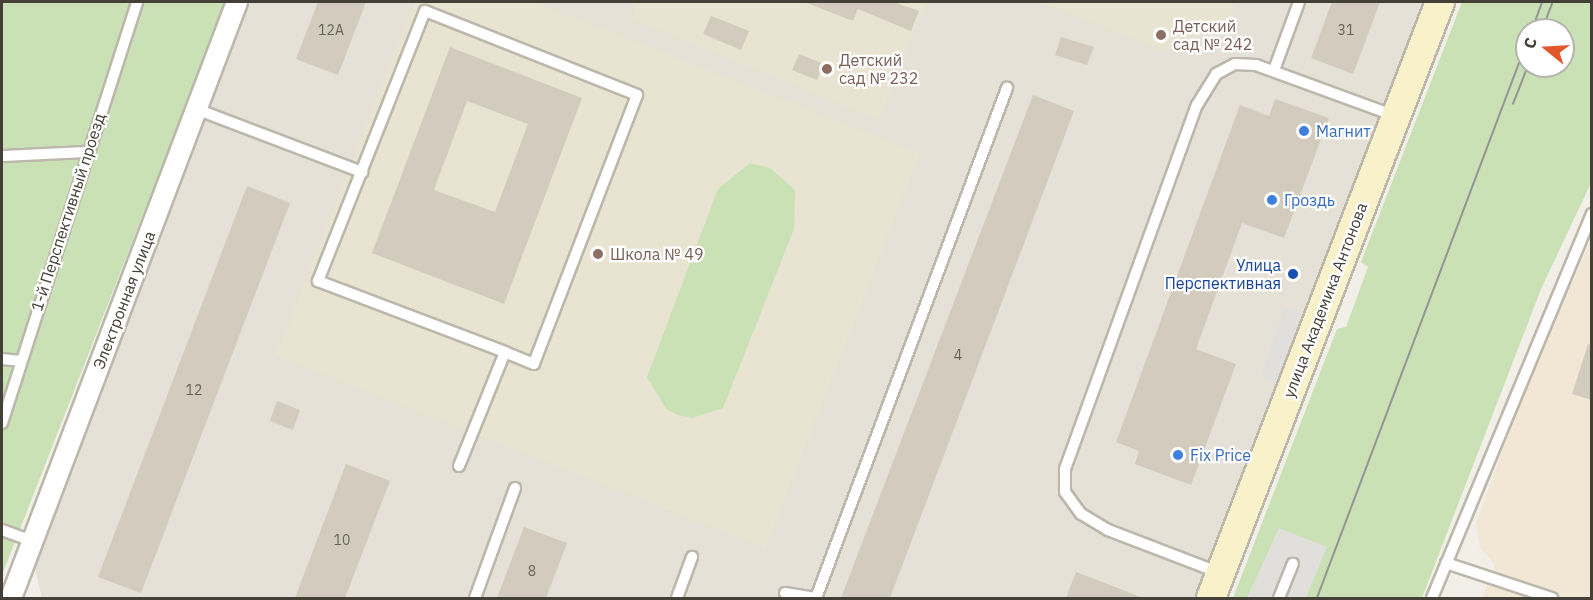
<!DOCTYPE html>
<html>
<head>
<meta charset="utf-8">
<style>
  body { margin:0 }
  #map { position:relative; width:1593px; height:600px; overflow:hidden; background:#f1efe7; font-family:"IBM Plex Sans",sans-serif }
  div>[style] { position:absolute }
  [style*='--x'] { left:calc(var(--x)*1px); top:calc(var(--y)*1px); width:calc(var(--w)*1px); rotate:calc(var(--a)*1deg) }
  .residential>* { inset:0; background:#e5e1d6 }
  .commercial>* { inset:0; background:#f1e7d4 }
  .education>* { inset:0; background:#e9e4d2 }
  .green>* { inset:0; background:#c9e1b4 }
  .parking>* { inset:0; background:#e0dfdb }
  .building>* { inset:0; background:#d2cbbe }
  .roads { filter:drop-shadow(2px 0 #bcb7ab) drop-shadow(-2px 0 #bcb7ab) drop-shadow(0 2px #bcb7ab) drop-shadow(0 -2px #bcb7ab) }
  .service>* { height:10px; margin:-5px; padding:0 5px; transform-origin:5px; border-radius:5px; background:#fff }
  .minor>* { height:20px; margin:-10px; padding:0 10px; transform-origin:10px; border-radius:10px; background:#fff }
  .secondary>* { height:28px; margin:-14px; padding:0 14px; transform-origin:14px; border-radius:14px; background:#f8f1ca }
  .tram>* { height:1.5px; margin:-0.75px; padding:0 0.75px; transform-origin:0.75px; border-radius:0.75px; background:#959595 }
  .dots>* { width:16px; height:16px; translate:-50% -50%; box-sizing:border-box; border:3px solid #fff; border-radius:50% }
  span { translate:-50% -50%; white-space:nowrap; text-align:center; line-height:1.15; -webkit-text-stroke:4.5px #fff; paint-order:stroke }
  .number-label { font-size:14px; color:#686359 }
  .number-label span { -webkit-text-stroke-width:0 }
  .education-label { font-size:16px; color:#785e54 }
  .left { translate:0 -50%; text-align:left }
  .shop-label { font-size:16px; color:#366cbe }
  .street-label { font-size:16px; color:#444037 }
  .transit-label { font-size:16px; color:#164399 }
  .right { translate:-100% -50%; text-align:right }
  .frame { position:absolute; inset:0; border:3px solid #444037; pointer-events:none }
  .north { position:absolute; left:1515px; top:18px; width:60px; height:60px; box-sizing:border-box; background:#fff; border:2px solid #b4b3af; border-radius:50%; rotate:288deg; font-size:16px; font-weight:700; line-height:24px; text-align:center; color:#444037 }
  .north::after { content:''; display:block; margin:auto; width:21px; height:27px; background:#e2572e; clip-path:polygon(50% 0,100% 100%,50% 72%,0 100%) }
</style>
</head>
<body>
<div id="map">
  <div class="residential">
    <div style="clip-path:polygon(248px 2px,1425px 2px,1195px 598px,42px 598px,35px 569px)"></div>
  </div>
  <div class="commercial">
    <div style="clip-path:polygon(1591px 240px,1591px 598px,1482px 598px,1495px 564px,1480px 548px,1476px 524px,1526px 385px)"></div>
  </div>
  <div class="education">
    <div style="clip-path:polygon(415px 2px,535px 2px,920px 153px,765px 548px,276px 356px)"></div>
    <div style="clip-path:polygon(638px 2px,925px 2px,879px 120px,631px 19px)"></div>
    <div style="clip-path:polygon(1039px 2px,1236px 2px,1230px 19px,1166px 52px)"></div>
  </div>
  <div class="green">
    <div style="clip-path:polygon(2px 2px,226px 2px,2px 575px)"></div>
    <div style="clip-path:polygon(evenodd,1462px 2px,1591px 2px,1591px 183px,1541px 289px,1422px 598px,1233px 598px,1337px 329px,1346px 327px,1368px 267px,1361px 262px,1462px 2px,1527px 30px,1563px 30px,1563px 66px,1527px 66px,1527px 30px)"></div>
    <div style="clip-path:polygon(750px 163px,770px 168px,795px 190px,794px 229px,723px 408px,692px 418px,678px 415px,666px 409px,647px 377px,718px 189px)"></div>
  </div>
  <div class="parking">
    <div style="clip-path:polygon(1285px 308px,1302px 314px,1276px 387px,1262px 373px)"></div>
    <div style="clip-path:polygon(1279px 528px,1327px 547px,1306px 598px,1247px 598px)"></div>
  </div>
  <div class="building">
    <div style="clip-path:polygon(318px 2px,366px 2px,338px 75px,296px 59px)"></div>
    <div style="clip-path:polygon(894px 2px,919px 11px,911px 31px,858px 9px,853px 21px,807px 3px)"></div>
    <div style="clip-path:polygon(1332px 2px,1380px 2px,1353px 74px,1311px 58px)"></div>
    <div style="clip-path:polygon(711px 16px,749px 31px,741px 50px,703px 34px)"></div>
    <div style="clip-path:polygon(1061px 37px,1094px 47px,1087px 65px,1055px 55px)"></div>
    <div style="clip-path:polygon(evenodd,450px 47px,582px 98px,504px 304px,372px 253px,450px 47px,467px 101px,528px 124px,495px 212px,434px 190px,467px 101px)"></div>
    <div style="clip-path:polygon(799px 54px,824px 64px,817px 80px,792px 70px)"></div>
    <div style="clip-path:polygon(1033px 95px,1074px 111px,890px 598px,841px 598px)"></div>
    <div style="clip-path:polygon(1275px 99px,1329px 118px,1284px 238px,1242px 223px,1196px 349px,1236px 364px,1191px 485px,1135px 464px,1139px 451px,1116px 442px,1240px 105px,1269px 116px)"></div>
    <div style="clip-path:polygon(247px 186px,290px 203px,141px 593px,98px 577px)"></div>
    <div style="clip-path:polygon(1588px 344px,1592px 345px,1592px 400px,1572px 394px)"></div>
    <div style="clip-path:polygon(277px 401px,300px 410px,293px 430px,270px 421px)"></div>
    <div style="clip-path:polygon(346px 464px,390px 481px,345px 598px,295px 598px)"></div>
    <div style="clip-path:polygon(524px 527px,567px 543px,546px 598px,497px 598px)"></div>
    <div style="clip-path:polygon(1076px 572px,1141px 597px,1141px 598px,1066px 598px)"></div>
  </div>
  <div class="roads">
    <div class="service">
      <div style="--x:1274;--y:70;--w:72;--a:-69.8"></div>
      <div style="--x:196;--y:109;--w:178;--a:20.8"></div>
      <div style="--x:2;--y:156;--w:84;--a:-2.7"></div>
      <div style="--x:2;--y:359;--w:18;--a:6"></div>
      <div style="--x:2;--y:423;--w:442;--a:-72.2"></div>
      <div style="--x:459;--y:466;--w:123;--a:-68"></div>
      <div style="--x:505;--y:352;--w:200;--a:-159.2"></div>
      <div style="--x:318;--y:281;--w:290;--a:-68.4"></div>
      <div style="--x:425;--y:11;--w:228;--a:21.6"></div>
      <div style="--x:637;--y:95;--w:288;--a:111"></div>
      <div style="--x:534;--y:364;--w:31;--a:-158"></div>
      <div style="--x:2;--y:530;--w:32;--a:20"></div>
      <div style="--x:1446;--y:563;--w:112;--a:18.3"></div>
      <div style="--x:1220;--y:573;--w:120;--a:-159"></div>
      <div style="--x:1108;--y:530;--w:31;--a:-149"></div>
      <div style="--x:1081;--y:514;--w:27;--a:-126"></div>
      <div style="--x:1065;--y:492;--w:23;--a:-90"></div>
      <div style="--x:1065;--y:469;--w:387;--a:-70.1"></div>
      <div style="--x:1197;--y:105;--w:36;--a:-58"></div>
      <div style="--x:1216;--y:74;--w:21;--a:-28"></div>
      <div style="--x:1235;--y:64;--w:21;--a:3"></div>
      <div style="--x:1256;--y:65;--w:148;--a:20.1"></div>
      <div style="--x:785;--y:593;--w:31;--a:9"></div>
      <div style="--x:816;--y:598;--w:545;--a:-69.47"></div>
      <div style="--x:475;--y:598;--w:117;--a:-70"></div>
      <div style="--x:677;--y:598;--w:44;--a:-69.9"></div>
      <div style="--x:1279;--y:598;--w:37;--a:-68"></div>
      <div style="--x:1432;--y:598;--w:416;--a:-67.4"></div>
    </div>
    <div class="minor">
      <div style="--x:11;--y:598;--w:637;--a:-69.23"></div>
    </div>
    <div class="secondary">
      <div style="--x:1211;--y:598;--w:638;--a:-68.98"></div>
    </div>
  </div>
  <div class="tram">
    <div style="--x:1532;--y:30;--w:30;--a:-70"></div>
    <div style="--x:1542;--y:30;--w:30;--a:-69"></div>
    <div style="--x:1513;--y:104;--w:41;--a:-68.5"></div>
    <div style="--x:1317;--y:598;--w:594;--a:-69.31"></div>
  </div>
  <div class="dots">
    <div style="left:1161px;top:35px;background:#8d6e63"></div>
    <div style="left:827px;top:69px;background:#8d6e63"></div>
    <div style="left:1304px;top:131px;background:#3f7fe0"></div>
    <div style="left:1272px;top:200px;background:#3f7fe0"></div>
    <div style="left:598px;top:254px;background:#8d6e63"></div>
    <div style="left:1293px;top:274px;background:#1a4fb4"></div>
    <div style="left:1178px;top:455px;background:#3f7fe0"></div>
  </div>
  <div class="number-label">
    <span style="left:331px;top:30px">12А</span>
    <span style="left:1346px;top:30px">31</span>
    <span style="left:958px;top:355px">4</span>
    <span style="left:194px;top:390px">12</span>
    <span style="left:342px;top:540px">10</span>
    <span style="left:532px;top:571px">8</span>
  </div>
  <div class="education-label">
    <span class="left" style="left:1173px;top:35px">Детский<br>сад № 242</span>
    <span class="left" style="left:839px;top:69px">Детский<br>сад № 232</span>
    <span class="left" style="left:610px;top:254px">Школа № 49</span>
  </div>
  <div class="shop-label">
    <span class="left" style="left:1316px;top:131px">Магнит</span>
    <span class="left" style="left:1284px;top:200px">Гроздь</span>
    <span class="left" style="left:1190px;top:455px">Fix Price</span>
  </div>
  <div class="street-label">
    <span style="left:68px;top:212px;rotate:-72deg">1-й Перспективный проезд</span>
    <span style="left:124px;top:300px;rotate:-69deg">Электронная улица</span>
    <span style="left:1325px;top:300px;rotate:-69deg">улица Академика Антонова</span>
  </div>
  <div class="transit-label">
    <span class="right" style="left:1281px;top:274px">Улица<br>Перспективная</span>
  </div>
  <div class="frame"></div>
  <div class="north">С</div>
</div>
</body>
</html>
